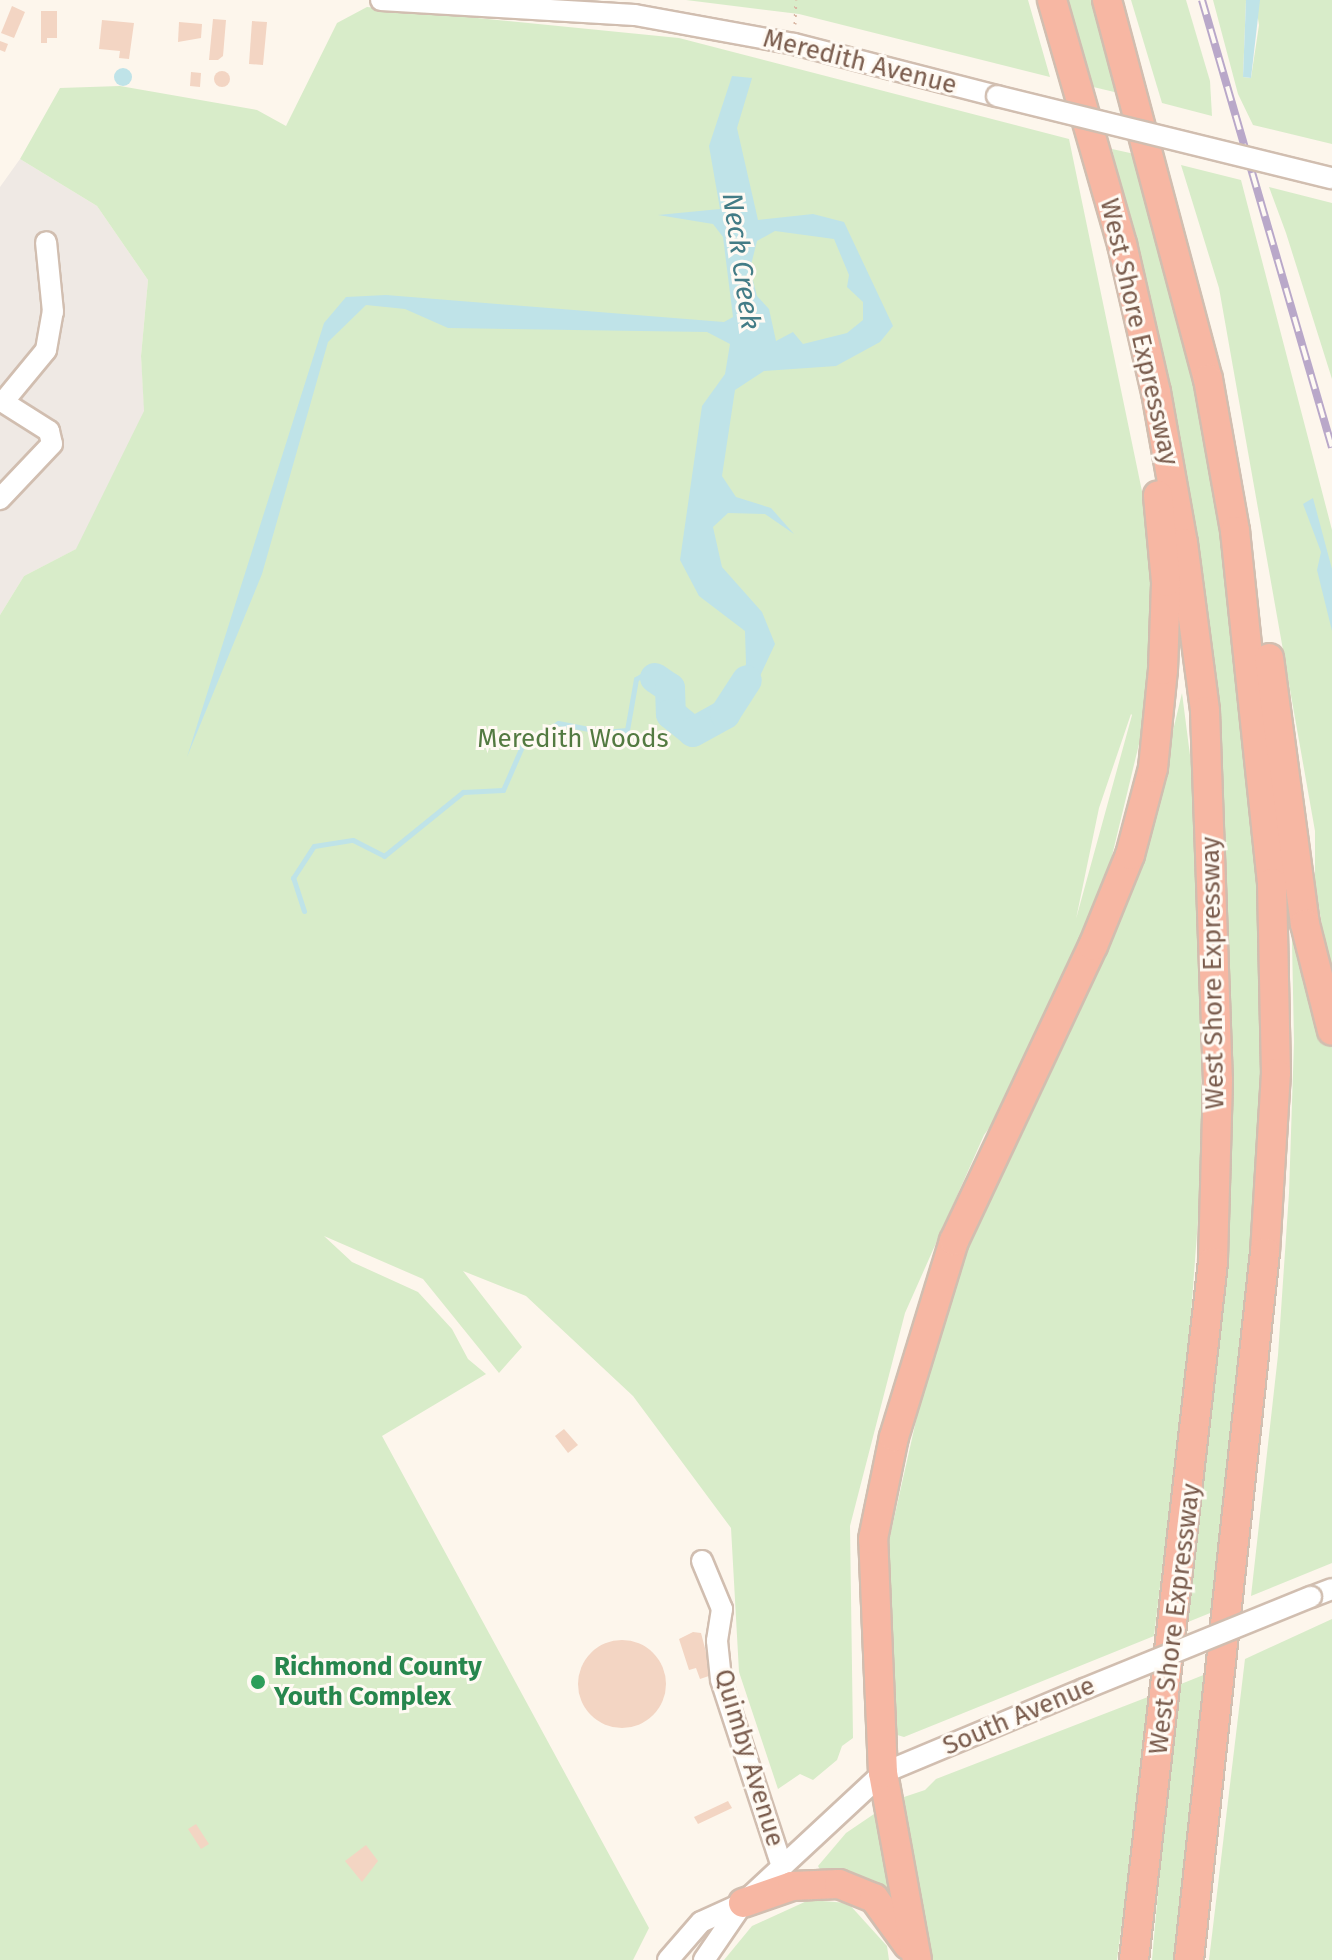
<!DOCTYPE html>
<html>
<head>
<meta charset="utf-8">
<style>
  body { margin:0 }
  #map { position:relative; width:1332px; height:1960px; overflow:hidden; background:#fdf6ec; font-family:"Fira Sans",sans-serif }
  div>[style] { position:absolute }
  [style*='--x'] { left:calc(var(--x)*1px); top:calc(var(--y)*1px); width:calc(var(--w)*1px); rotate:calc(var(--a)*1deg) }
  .industrial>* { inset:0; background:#efe9e4 }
  .green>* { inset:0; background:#d8ecc9 }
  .water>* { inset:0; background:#bfe3e8 }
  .round { border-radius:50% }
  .stream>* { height:5px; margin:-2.5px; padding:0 2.5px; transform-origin:2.5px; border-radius:2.5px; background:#bfe3e8 }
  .river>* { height:30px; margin:-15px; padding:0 15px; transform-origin:15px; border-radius:15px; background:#bfe3e8 }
  .building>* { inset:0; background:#f3d5c3 }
  .path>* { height:3px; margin-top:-1.5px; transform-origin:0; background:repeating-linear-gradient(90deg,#d9b8a5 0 2px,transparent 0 8px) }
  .roads { filter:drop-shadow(2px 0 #d1beb0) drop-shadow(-2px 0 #d1beb0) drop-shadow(0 2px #d1beb0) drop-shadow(0 -2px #d1beb0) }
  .minor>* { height:20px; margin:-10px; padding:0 10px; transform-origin:10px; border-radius:10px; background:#fff }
  .highway>* { height:28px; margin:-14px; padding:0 14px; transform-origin:14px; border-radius:14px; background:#f7b7a3 }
  .rail>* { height:8px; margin-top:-4px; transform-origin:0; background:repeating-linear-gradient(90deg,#fffaf3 0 15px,#b9a8c9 0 30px); box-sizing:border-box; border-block:2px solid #b9a8c9 }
  .bridges { filter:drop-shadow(2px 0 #d1beb0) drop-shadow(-2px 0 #d1beb0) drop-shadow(0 2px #d1beb0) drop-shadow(0 -2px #d1beb0) }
  .minor-bridge>* { height:20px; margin:-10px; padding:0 10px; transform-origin:10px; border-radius:10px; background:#fff }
  .dots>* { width:22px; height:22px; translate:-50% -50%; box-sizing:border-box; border:4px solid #fffaf3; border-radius:50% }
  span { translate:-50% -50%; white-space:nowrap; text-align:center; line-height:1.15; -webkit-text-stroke:6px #fffaf3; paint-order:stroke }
  .street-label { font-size:26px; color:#7a5c4d }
  .park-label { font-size:26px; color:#537a41 }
  .leisure-label { font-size:26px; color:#27864d; font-weight:700 }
  .left { translate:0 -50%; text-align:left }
  .water-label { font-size:28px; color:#437c86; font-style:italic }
</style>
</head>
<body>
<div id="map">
  <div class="industrial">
    <div style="clip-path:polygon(20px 159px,97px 206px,148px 280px,141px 356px,146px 435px,86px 544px,24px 576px,0 615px,0 187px)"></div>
  </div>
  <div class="green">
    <div style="clip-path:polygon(686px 0,1028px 0,1050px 77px,799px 14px)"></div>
    <div style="clip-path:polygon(1065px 0,1100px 0,1127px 95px,1089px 86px)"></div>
    <div style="clip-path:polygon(1131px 0,1186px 0,1210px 81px,1212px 116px,1162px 103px)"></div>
    <div style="clip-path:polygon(1213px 0,1246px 0,1243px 77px,1251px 78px,1259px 25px,1255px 0,1332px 0,1332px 144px,1253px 125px,1238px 94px)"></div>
    <div style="clip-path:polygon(evenodd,367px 7px,679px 38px,1069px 139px,1155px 554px,1153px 686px,1104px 889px,1012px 1097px,984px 1135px,905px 1313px,850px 1526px,853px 1738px,842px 1746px,837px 1760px,813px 1780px,800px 1774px,778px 1789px,739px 1672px,731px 1528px,633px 1396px,526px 1296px,463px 1271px,522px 1347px,499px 1373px,423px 1279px,324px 1236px,352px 1262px,418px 1292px,452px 1329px,468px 1359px,486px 1374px,382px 1436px,649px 1928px,633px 1960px,0 1960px,0 615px,24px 576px,76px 549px,144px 411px,141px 356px,148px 280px,97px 206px,20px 159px,60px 88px,120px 86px,257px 110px,286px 126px,337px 23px,367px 7px,1131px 714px,1132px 715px,1076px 919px,1099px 808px,1131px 714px)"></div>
    <div style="clip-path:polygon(1112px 149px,1139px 155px,1196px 369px,1229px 550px,1265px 948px,1262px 1142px,1220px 1609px,1188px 1622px,1220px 1317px,1231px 1138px,1220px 759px,1199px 557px,1165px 376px)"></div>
    <div style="clip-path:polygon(1181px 165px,1241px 180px,1332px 530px,1332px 993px,1315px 880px,1315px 831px,1219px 288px)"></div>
    <div style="clip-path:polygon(1269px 187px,1332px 203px,1332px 379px,1286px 233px)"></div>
    <div style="clip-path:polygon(1182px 693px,1195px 794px,1203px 1152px,1188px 1355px,1154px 1636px,904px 1737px,894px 1734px,888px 1545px,929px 1363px,969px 1247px,1101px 961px,1149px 831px)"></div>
    <div style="clip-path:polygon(1290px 842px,1305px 947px,1332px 1048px,1332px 1563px,1251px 1596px,1278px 1355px,1289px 1193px,1294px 1042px)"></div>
    <div style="clip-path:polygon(1332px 1619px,1332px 1960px,1209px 1960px,1245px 1659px)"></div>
    <div style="clip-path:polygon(1211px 1672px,1178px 1943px,1174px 1960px,1152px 1960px,1176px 1686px)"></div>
    <div style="clip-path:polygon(1153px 1695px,1117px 1960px,929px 1960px,904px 1797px,925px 1790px,936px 1779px)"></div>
    <div style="clip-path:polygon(874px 1814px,890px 1887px,884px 1893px,822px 1873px,818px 1866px,846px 1833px)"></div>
    <div style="clip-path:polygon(809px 1900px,848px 1903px,887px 1946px,889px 1960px,724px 1960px,752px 1926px)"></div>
  </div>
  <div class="water">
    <div style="clip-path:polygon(1246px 0,1260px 0,1251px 78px,1243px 77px)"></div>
    <div class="round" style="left:114px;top:68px;width:18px;height:18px"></div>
    <div style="clip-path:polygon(evenodd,732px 76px,752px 78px,737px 128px,758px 220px,813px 214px,844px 222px,893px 326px,880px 342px,836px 366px,764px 371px,735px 390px,722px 476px,736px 497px,771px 508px,794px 534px,765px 514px,728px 513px,713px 527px,722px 567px,762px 612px,775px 644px,753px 691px,725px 714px,746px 664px,745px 631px,699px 596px,680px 560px,702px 406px,725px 374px,730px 344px,707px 332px,448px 328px,405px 309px,366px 305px,328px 342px,262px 574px,187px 757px,324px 323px,346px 297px,386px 295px,724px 322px,733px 317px,723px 237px,713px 224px,658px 215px,720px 209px,709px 146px,732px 76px,775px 231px,834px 239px,849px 275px,847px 287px,863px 302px,863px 320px,847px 333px,803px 344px,793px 332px,776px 341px,769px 309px,757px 296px,750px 269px,757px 241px,775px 231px)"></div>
    <div style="clip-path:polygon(1313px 498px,1332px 569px,1332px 631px,1317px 570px,1321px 552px,1303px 504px)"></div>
  </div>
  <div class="stream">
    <div style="--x:304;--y:911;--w:35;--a:-108"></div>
    <div style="--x:293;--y:878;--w:38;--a:-57"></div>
    <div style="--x:314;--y:846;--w:39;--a:-9"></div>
    <div style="--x:353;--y:840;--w:35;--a:27"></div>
    <div style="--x:384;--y:856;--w:102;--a:-39"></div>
    <div style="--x:463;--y:792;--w:40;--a:-2.9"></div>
    <div style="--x:503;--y:790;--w:52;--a:-66.4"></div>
    <div style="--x:524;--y:742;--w:39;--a:-29"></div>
    <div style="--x:558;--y:723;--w:47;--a:11.1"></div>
    <div style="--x:604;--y:732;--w:23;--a:-5"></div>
    <div style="--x:627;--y:730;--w:52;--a:-80"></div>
    <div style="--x:636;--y:679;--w:13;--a:-32"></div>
    <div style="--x:647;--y:672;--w:10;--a:37"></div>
  </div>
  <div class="river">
    <div style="--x:655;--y:678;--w:18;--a:34"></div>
    <div style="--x:670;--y:688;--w:26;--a:88"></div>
    <div style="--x:671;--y:714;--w:28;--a:39"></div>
    <div style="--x:693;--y:732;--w:37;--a:-29"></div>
    <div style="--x:725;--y:714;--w:40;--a:-57.1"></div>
  </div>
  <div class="building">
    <div style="clip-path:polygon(12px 6px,25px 12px,14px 38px,1px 33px)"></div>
    <div style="clip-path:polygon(41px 11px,57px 11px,57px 38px,47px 38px,47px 43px,41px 43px)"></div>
    <div style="clip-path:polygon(213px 19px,226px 20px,223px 56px,218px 60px,209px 60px)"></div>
    <div style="clip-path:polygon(102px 20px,134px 23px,129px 59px,119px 58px,120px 51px,99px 49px)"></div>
    <div style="clip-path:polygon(252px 21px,267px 22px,263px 65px,249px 64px)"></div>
    <div style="clip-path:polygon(179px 22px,202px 24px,201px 38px,178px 42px)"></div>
    <div style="clip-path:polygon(0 41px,8px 44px,5px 52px,0 50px)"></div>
    <div class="round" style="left:214px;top:71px;width:16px;height:16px"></div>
    <div style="clip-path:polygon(191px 72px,201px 73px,200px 87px,190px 86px)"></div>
    <div style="clip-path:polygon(564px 1429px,578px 1445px,568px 1453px,555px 1436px)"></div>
    <div style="clip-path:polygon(693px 1632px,701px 1633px,712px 1675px,700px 1679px,696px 1668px,689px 1670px,679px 1639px)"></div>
    <div class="round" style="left:578px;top:1640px;width:88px;height:88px"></div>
    <div style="clip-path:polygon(728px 1801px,732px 1808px,698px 1824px,694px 1817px)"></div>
    <div style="clip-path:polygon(196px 1824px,209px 1844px,201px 1849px,188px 1829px)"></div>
    <div style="clip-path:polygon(366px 1845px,378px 1861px,362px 1882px,345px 1861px)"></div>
  </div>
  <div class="path">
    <div style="--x:795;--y:24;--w:24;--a:-88"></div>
  </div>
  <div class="roads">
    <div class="minor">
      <div style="--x:381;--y:0;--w:254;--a:3.4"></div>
      <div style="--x:635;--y:15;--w:162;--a:10.3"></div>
      <div style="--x:794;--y:44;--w:210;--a:14.4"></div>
      <div style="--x:0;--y:400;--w:58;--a:32.3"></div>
      <div style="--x:49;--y:431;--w:13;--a:77"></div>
      <div style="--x:52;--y:444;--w:76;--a:133.4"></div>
      <div style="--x:4;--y:401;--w:66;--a:-50.5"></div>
      <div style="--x:46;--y:350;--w:39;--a:-80"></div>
      <div style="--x:53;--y:312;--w:70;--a:-95.7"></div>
      <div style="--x:702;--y:1561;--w:52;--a:67.4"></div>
      <div style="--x:722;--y:1609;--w:32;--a:99"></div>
      <div style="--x:717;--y:1641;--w:39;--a:84"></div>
      <div style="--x:721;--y:1680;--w:194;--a:71.9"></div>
      <div style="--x:1311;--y:1597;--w:22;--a:-21"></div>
      <div style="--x:668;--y:1960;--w:50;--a:-49"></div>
      <div style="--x:701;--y:1922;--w:46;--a:-24.3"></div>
      <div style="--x:704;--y:1960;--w:69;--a:-55.6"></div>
      <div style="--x:743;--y:1903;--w:191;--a:-42.9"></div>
      <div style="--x:883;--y:1773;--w:218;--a:-22.7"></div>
    </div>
    <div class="highway">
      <div style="--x:1052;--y:0;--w:254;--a:74"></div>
      <div style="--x:1122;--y:244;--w:152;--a:77.1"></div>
      <div style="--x:1156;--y:392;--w:153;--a:79.9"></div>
      <div style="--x:1183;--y:543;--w:169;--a:82.5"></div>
      <div style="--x:1205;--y:711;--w:369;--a:88"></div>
      <div style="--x:1218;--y:1080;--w:182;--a:91.6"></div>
      <div style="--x:1213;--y:1262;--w:702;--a:96.46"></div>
      <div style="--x:1107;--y:0;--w:392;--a:75.1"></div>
      <div style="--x:1208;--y:379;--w:154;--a:79.9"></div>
      <div style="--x:1235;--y:531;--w:354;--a:84"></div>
      <div style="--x:1272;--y:883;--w:190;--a:88.8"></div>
      <div style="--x:1276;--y:1073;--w:179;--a:93.5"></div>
      <div style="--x:1265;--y:1252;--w:712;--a:96.13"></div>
      <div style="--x:1269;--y:658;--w:268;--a:82.3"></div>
      <div style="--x:1305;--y:924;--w:110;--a:75.8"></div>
      <div style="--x:743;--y:1903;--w:52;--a:-19.1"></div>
      <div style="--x:792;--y:1886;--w:47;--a:-2.4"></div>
      <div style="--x:839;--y:1884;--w:38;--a:22"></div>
      <div style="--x:874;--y:1898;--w:58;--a:54.1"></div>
      <div style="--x:917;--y:1960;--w:190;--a:-100.3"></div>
      <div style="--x:883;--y:1773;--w:234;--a:-92.4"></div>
      <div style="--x:873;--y:1539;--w:104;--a:-78.4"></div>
      <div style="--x:894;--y:1437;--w:205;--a:-73"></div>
      <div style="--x:954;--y:1241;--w:326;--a:-64.8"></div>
      <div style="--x:1093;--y:946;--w:98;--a:-67.9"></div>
      <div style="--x:1130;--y:855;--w:90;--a:-75.2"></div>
      <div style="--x:1153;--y:768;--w:99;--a:-84.2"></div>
      <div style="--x:1163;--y:670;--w:88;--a:-88"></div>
      <div style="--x:1166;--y:582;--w:87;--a:-95.3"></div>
    </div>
  </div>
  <div class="rail">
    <div style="--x:1202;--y:0;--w:466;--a:73.8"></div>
  </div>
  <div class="bridges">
    <div class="minor-bridge">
      <div style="--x:997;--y:96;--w:345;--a:13.8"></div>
      <div style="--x:1084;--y:1689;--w:245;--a:-22.1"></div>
    </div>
  </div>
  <div class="dots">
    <div style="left:258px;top:1682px;background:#2e9e5b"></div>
  </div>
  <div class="street-label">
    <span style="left:860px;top:62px;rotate:14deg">Meredith Avenue</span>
    <span style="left:1139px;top:332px;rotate:77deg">West Shore Expressway</span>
    <span style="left:1213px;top:973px;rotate:-91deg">West Shore Expressway</span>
    <span style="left:1175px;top:1619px;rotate:-83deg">West Shore Expressway</span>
    <span style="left:1019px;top:1716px;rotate:-23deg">South Avenue</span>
    <span style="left:749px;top:1758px;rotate:73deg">Quimby Avenue</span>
  </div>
  <div class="park-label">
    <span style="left:573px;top:739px">Meredith Woods</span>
  </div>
  <div class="leisure-label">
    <span class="left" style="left:274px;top:1682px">Richmond County<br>Youth Complex</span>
  </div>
  <div class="water-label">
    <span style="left:741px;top:261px;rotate:82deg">Neck Creek</span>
  </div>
</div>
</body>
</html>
